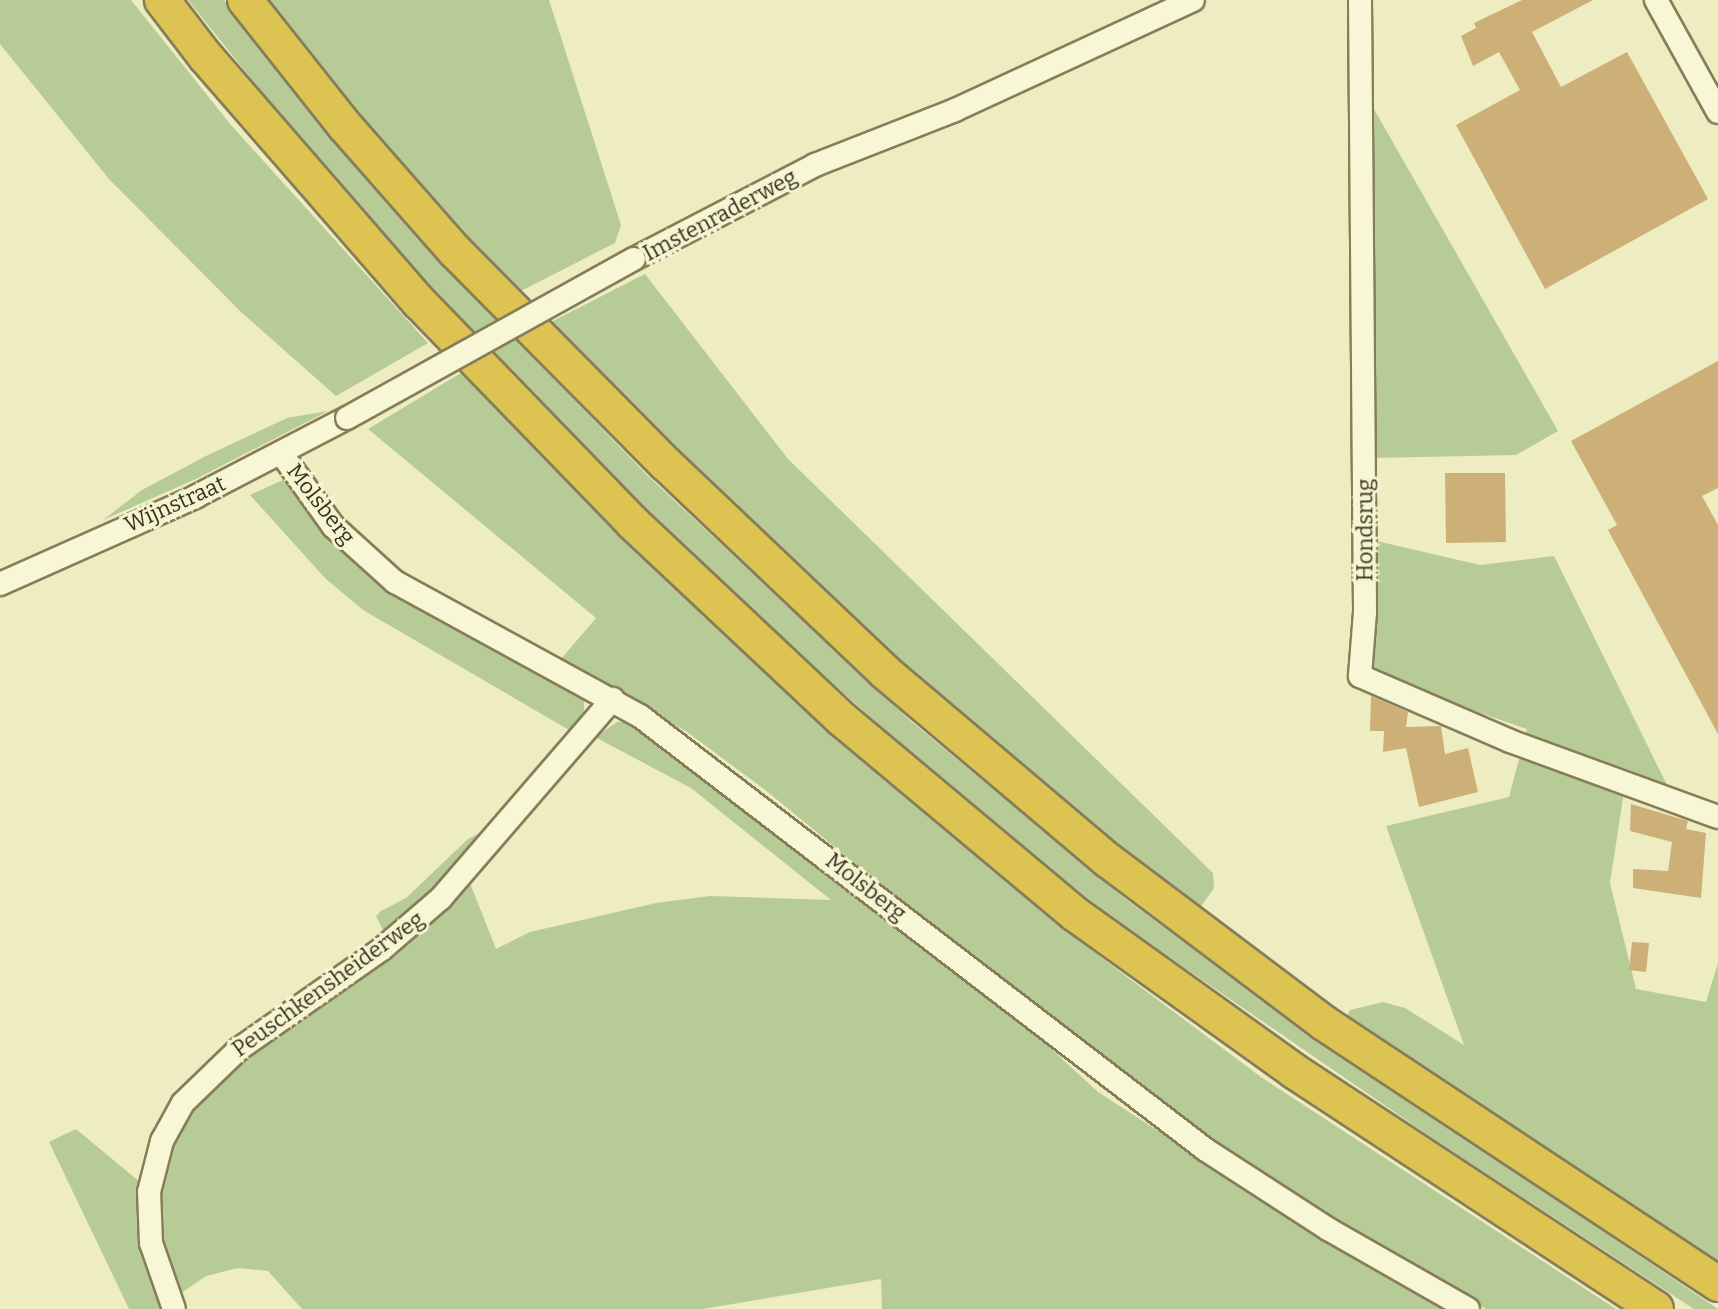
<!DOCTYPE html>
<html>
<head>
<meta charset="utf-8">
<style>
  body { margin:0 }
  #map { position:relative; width:1718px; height:1309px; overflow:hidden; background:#eeecc1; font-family:Bitter,serif }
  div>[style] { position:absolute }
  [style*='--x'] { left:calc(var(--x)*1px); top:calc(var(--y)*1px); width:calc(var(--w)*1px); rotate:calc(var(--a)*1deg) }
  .green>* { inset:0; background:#b7cb96 }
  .building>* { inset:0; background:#ccb077 }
  .roads { filter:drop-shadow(2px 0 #877d59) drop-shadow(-2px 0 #877d59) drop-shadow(0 2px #877d59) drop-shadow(0 -2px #877d59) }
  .minor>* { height:22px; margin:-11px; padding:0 11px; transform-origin:11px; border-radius:11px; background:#f8f7d5 }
  .highway>* { height:34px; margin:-17px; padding:0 17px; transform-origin:17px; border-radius:17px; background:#ddc452 }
  .bridges { filter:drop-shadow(2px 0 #877d59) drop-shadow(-2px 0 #877d59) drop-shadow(0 2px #877d59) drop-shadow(0 -2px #877d59) }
  .minor-bridge>* { height:22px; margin:-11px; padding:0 11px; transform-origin:11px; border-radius:11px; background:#f8f7d5 }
  span { translate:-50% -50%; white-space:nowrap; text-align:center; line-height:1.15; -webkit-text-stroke:6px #f5f4d1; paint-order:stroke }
  .street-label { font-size:22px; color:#37301d }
</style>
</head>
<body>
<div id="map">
  <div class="green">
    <div style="clip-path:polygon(0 0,131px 0,231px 125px,428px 343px,336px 396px,240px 311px,109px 179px,0 44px)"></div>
    <div style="clip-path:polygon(188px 0,224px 0,396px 208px,518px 342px,647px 475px,912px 722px,1127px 900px,1273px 1008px,1718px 1309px,1694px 1309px,1438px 1142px,1115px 920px,977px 812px,766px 624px,602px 465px,352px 205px)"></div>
    <div style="clip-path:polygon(262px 0,549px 0,621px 225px,615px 243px,519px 292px,378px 139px)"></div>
    <div style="clip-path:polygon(1371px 104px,1558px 431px,1516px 455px,1373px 458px)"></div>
    <div style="clip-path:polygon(645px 274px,788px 459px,1213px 873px,1214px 888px,1195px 915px,976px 742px,545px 325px)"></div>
    <div style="clip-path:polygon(466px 370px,974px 852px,1063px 929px,1261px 1077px,1616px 1309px,1486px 1309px,1224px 1156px,1040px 1015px,764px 789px,687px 732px,561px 659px,596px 618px,368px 429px)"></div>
    <div style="clip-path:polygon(328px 411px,198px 478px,103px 520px,142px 490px,206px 456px,287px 418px)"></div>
    <div style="clip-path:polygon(285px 479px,323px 524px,584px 698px,584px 718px,576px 734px,363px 610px,325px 578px,250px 495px)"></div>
    <div style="clip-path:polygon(1364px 538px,1480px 565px,1554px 556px,1667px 785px,1627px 772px,1610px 883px,1636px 989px,1706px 1002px,1718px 963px,1718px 1270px,1344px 1024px,1350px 1010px,1383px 1002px,1405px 1008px,1464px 1045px,1386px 826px,1509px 797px,1527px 729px,1364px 673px)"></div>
    <div style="clip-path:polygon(617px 722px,641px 722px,1020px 1020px,1098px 1092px,1351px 1256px,1457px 1309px,882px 1309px,881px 1279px,703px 1309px,302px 1309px,268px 1271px,238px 1268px,206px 1276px,177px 1296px,160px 1241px,156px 1186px,168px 1147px,205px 1086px,387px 957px,470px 883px,496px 949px,530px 932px,656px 903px,710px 896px,831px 900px,691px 788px,595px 737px)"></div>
    <div style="clip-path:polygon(500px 823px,387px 938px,376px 916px,381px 911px,406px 898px,468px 839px)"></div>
    <div style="clip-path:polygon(76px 1129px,141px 1183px,138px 1211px,165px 1309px,129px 1309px,49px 1142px)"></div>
  </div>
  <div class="building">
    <div style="clip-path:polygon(1522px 0,1593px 0,1532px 32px,1561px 87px,1627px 52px,1708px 199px,1545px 289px,1456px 125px,1520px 90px,1499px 52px,1473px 66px,1461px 36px,1476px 28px,1474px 23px)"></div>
    <div style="clip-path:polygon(1718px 361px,1718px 488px,1702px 496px,1718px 525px,1718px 734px,1608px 530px,1617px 525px,1571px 441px)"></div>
    <div style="clip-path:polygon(1445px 473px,1505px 473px,1506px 542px,1446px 543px)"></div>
    <div style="clip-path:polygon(1371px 696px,1408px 712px,1406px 727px,1441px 726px,1445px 754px,1468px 748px,1478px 792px,1419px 807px,1406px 748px,1383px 752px,1384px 731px,1370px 731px)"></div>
    <div style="clip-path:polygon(1631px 804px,1688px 821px,1686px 829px,1706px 833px,1701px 898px,1633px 888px,1633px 869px,1668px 871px,1672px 842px,1630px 831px)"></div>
    <div style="clip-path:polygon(1632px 942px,1649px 943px,1646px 972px,1629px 970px)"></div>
  </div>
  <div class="roads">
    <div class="minor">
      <div style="--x:1360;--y:0;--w:612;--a:89.53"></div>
      <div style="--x:1365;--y:612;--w:64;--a:94.5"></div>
      <div style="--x:1360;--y:676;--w:163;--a:23.4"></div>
      <div style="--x:1510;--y:741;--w:221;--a:20.1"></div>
      <div style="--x:1656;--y:0;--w:128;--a:61"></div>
      <div style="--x:634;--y:259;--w:204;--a:-27.4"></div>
      <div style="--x:815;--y:165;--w:150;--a:-21.4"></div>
      <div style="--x:955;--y:110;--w:262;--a:-24.8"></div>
      <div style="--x:281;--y:453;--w:90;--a:54.5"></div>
      <div style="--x:333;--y:526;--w:84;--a:42.1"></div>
      <div style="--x:395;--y:582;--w:279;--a:28.7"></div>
      <div style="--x:640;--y:716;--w:713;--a:37.48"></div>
      <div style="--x:1206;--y:1150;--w:145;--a:32.9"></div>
      <div style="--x:1328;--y:1229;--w:161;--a:29.7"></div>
      <div style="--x:0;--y:584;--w:214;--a:-24"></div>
      <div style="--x:195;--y:497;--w:171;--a:-27.5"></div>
      <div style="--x:174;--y:1309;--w:70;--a:-109.2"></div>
      <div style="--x:151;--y:1243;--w:51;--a:-92.2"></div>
      <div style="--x:149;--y:1192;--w:53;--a:-75.7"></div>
      <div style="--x:162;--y:1141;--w:43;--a:-61.1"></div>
      <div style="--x:183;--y:1103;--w:78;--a:-44"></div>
      <div style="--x:239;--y:1049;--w:174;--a:-35"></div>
      <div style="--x:382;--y:949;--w:78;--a:-40.8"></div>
      <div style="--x:441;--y:898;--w:263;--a:-49.2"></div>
    </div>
    <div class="highway">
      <div style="--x:162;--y:0;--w:71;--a:52.5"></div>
      <div style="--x:205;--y:56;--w:326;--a:49"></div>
      <div style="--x:419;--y:302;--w:306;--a:45.9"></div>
      <div style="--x:632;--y:522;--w:289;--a:43.2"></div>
      <div style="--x:843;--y:720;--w:302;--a:39.9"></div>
      <div style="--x:1075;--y:914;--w:269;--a:35.6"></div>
      <div style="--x:1294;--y:1071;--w:433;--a:33.3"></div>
      <div style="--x:245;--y:0;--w:161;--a:51.6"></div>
      <div style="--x:345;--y:126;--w:167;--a:48.7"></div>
      <div style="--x:455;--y:251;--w:300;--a:45.3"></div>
      <div style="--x:666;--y:464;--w:302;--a:43.5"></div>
      <div style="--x:885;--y:672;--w:293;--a:40.2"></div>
      <div style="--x:1109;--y:861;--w:269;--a:37"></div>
      <div style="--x:1324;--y:1023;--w:473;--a:33.5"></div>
    </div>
  </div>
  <div class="bridges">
    <div class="minor-bridge">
      <div style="--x:347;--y:418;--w:328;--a:-29"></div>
    </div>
  </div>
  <div class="street-label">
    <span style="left:720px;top:215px;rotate:-28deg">Imstenraderweg</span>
    <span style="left:175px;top:504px;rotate:-24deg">Wijnstraat</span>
    <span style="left:321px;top:504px;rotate:52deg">Molsberg</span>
    <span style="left:1365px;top:530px;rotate:-90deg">Hondsrug</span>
    <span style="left:866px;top:887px;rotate:38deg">Molsberg</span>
    <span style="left:328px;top:984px;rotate:-36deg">Peuschkensheiderweg</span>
  </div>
</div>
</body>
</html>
